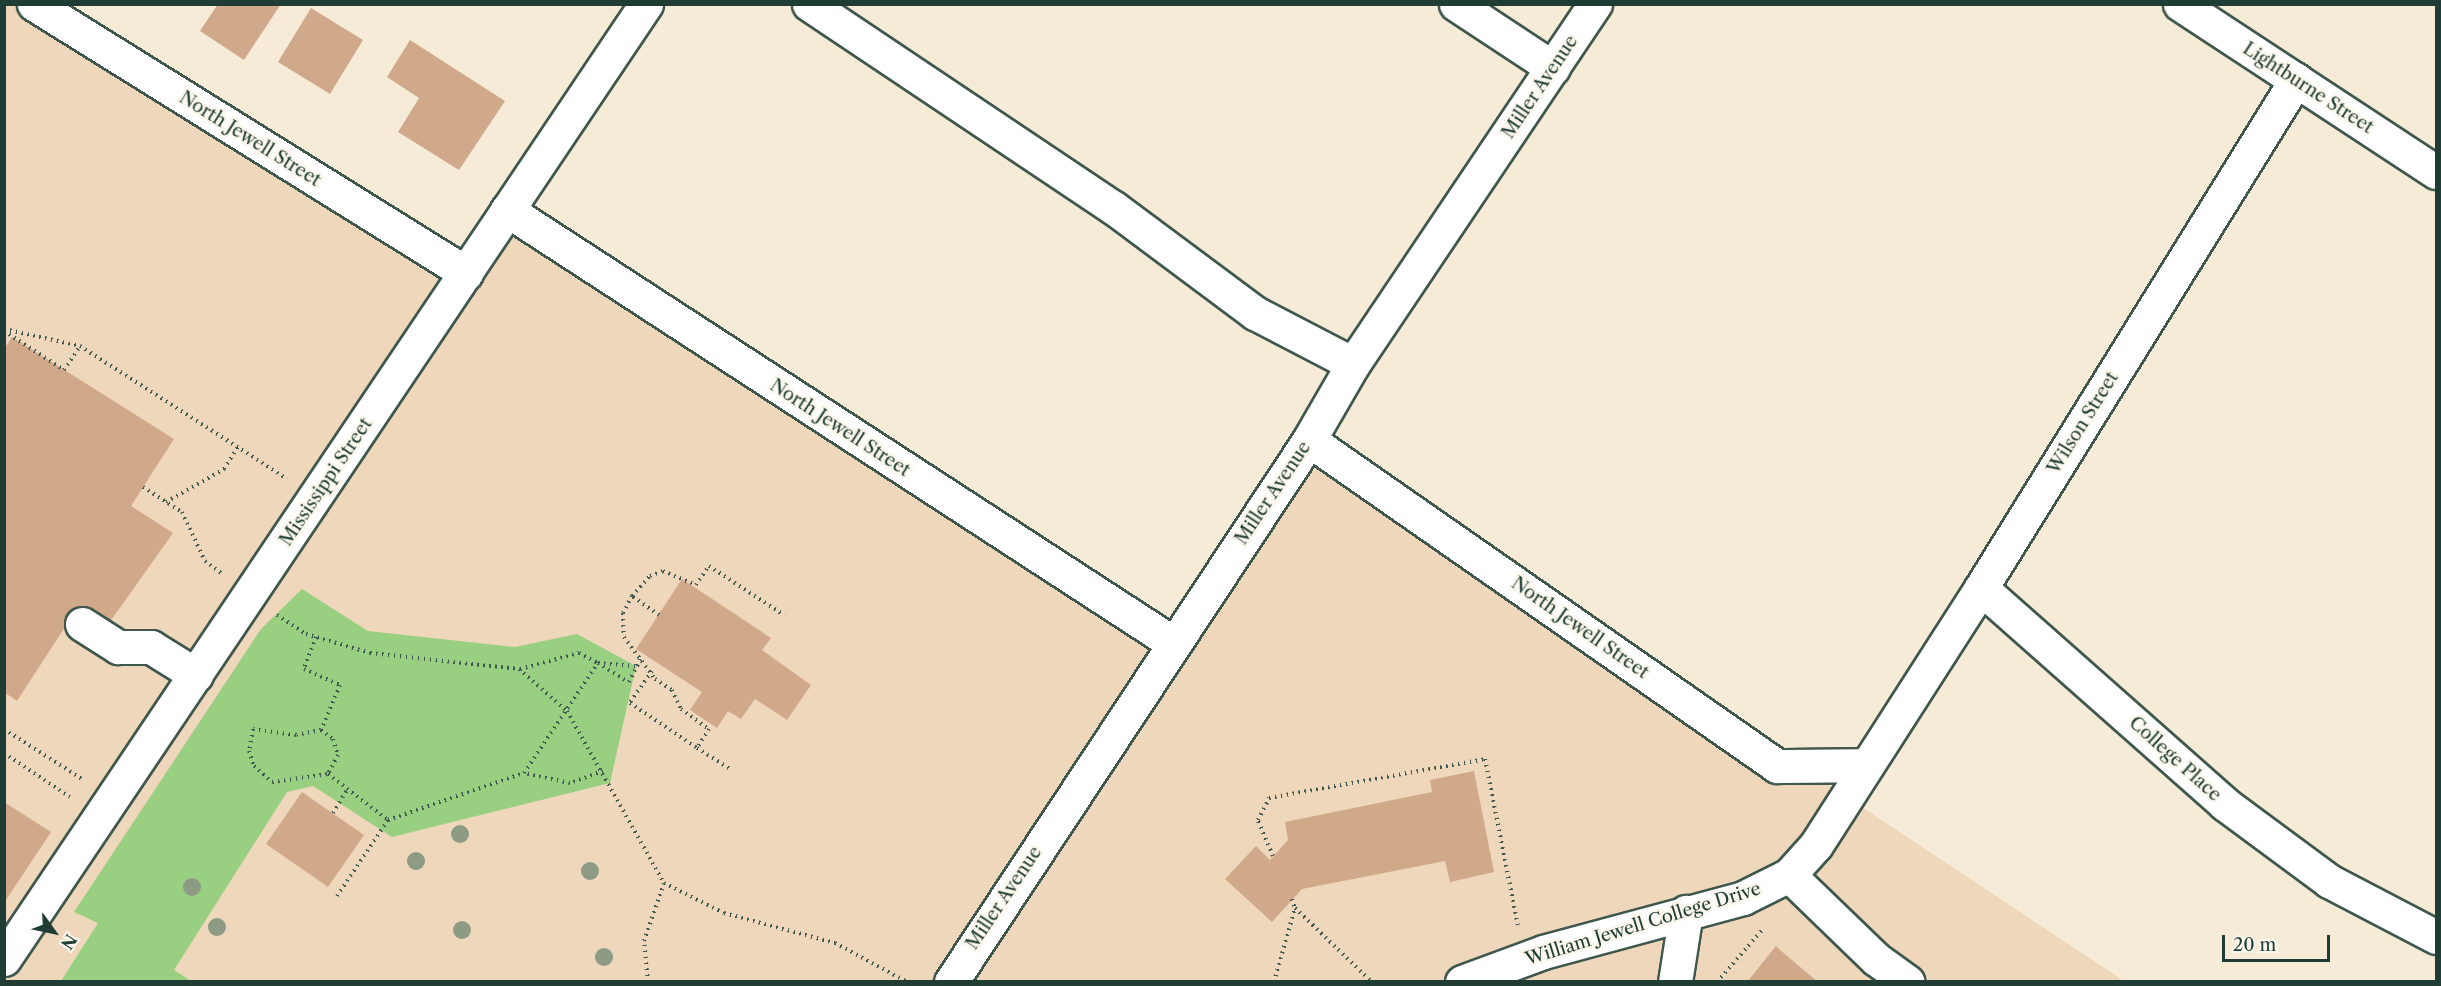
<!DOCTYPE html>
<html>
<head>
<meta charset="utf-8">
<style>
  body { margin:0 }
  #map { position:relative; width:2441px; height:986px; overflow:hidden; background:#f6ebd6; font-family:"Libre Caslon Text",serif }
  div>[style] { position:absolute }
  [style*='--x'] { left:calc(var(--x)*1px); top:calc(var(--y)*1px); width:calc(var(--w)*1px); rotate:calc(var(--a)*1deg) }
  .built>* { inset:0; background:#eed7bb }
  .green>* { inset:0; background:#99cf81 }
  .building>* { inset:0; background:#d0a98b }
  .path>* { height:4px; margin-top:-2px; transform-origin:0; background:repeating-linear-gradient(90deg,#3f574c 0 1.5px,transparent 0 6px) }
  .roads { filter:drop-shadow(2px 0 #3f574c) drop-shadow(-2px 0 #3f574c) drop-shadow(0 2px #3f574c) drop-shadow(0 -2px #3f574c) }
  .minor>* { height:33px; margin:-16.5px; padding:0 16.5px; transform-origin:16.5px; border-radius:16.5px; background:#fff }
  .major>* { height:33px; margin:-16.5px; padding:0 16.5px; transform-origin:16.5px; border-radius:16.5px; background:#fff }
  .trees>* { width:18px; height:18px; margin:-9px; border-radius:50%; background:#8d9b85 }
  span { translate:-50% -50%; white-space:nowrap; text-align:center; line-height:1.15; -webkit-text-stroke:5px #fbf7ec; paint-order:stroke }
  .street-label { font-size:18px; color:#1f3d34 }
  .frame { position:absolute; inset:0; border:6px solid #1f3d34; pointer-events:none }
  .north { position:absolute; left:24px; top:902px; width:60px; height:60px; -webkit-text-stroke:4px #fbf7ec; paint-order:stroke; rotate:123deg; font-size:16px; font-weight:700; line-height:24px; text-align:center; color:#1f3d34 }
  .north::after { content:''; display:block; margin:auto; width:21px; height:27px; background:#1f3d34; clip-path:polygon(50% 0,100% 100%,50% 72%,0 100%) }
  .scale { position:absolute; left:2222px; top:935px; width:108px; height:27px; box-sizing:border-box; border:3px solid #1f3d34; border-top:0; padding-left:8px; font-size:18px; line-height:21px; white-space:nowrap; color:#1f3d34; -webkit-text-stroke:4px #fbf7ec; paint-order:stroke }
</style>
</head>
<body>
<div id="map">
  <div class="built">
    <div style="clip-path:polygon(5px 4px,38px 5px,466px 273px,507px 210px,1173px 643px,1309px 440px,2124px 981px,5px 982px)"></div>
  </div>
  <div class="green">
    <div style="clip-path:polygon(302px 589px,368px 631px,515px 647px,577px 634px,636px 666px,610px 783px,392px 837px,313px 786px,287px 792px,174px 970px,191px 981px,61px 981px,98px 923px,74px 912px,261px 629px)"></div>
  </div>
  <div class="building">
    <div style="clip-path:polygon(218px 4px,281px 4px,244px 60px,200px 31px)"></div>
    <div style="clip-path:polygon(311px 8px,363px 40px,330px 94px,278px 62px)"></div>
    <div style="clip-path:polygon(410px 40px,505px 101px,459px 170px,398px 132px,419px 98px,387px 77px)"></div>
    <div style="clip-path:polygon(12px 337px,174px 439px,131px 506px,173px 533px,107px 626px,78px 607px,17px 701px,4px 692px,4px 349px)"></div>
    <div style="clip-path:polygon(682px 579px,771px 638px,762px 650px,811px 685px,787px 720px,755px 699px,741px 719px,728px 711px,717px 728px,690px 710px,702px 692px,636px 649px)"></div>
    <div style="clip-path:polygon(1474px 771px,1494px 872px,1450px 882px,1445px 861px,1302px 889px,1272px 922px,1225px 879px,1256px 846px,1270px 860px,1288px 840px,1285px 822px,1432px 792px,1430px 780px)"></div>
    <div style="clip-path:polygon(302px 792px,364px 835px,328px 887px,266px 844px)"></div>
    <div style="clip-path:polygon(4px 802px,51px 832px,4px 903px)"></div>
    <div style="clip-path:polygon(1776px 946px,1780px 950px,1818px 982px,1747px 982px)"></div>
  </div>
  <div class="path">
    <div style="--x:4;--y:329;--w:78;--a:12.6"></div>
    <div style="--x:80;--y:346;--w:246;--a:32.7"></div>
    <div style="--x:4;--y:331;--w:72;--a:33"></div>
    <div style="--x:64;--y:370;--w:29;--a:-56"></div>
    <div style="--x:143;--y:487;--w:46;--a:32.7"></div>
    <div style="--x:182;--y:512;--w:54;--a:64.9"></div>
    <div style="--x:205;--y:561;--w:21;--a:37"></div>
    <div style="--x:166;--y:502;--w:67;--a:-29.6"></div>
    <div style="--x:224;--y:469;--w:26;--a:-58"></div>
    <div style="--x:632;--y:596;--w:27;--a:-48"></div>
    <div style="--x:650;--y:576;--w:14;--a:-21"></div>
    <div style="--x:663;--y:571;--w:36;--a:23"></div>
    <div style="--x:696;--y:585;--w:23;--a:-56"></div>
    <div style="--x:709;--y:566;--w:90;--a:33.2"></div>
    <div style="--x:277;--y:615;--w:35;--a:33"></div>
    <div style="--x:306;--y:634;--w:67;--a:16.5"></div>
    <div style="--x:370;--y:653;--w:150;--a:6.1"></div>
    <div style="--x:519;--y:669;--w:64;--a:41.2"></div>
    <div style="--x:567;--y:711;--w:197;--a:60.6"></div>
    <div style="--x:664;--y:883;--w:67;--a:26.6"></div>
    <div style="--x:724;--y:913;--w:115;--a:15.1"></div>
    <div style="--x:835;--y:943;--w:82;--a:28.4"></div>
    <div style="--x:659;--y:615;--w:33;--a:-145"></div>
    <div style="--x:632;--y:596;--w:19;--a:118"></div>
    <div style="--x:623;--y:613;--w:24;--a:88"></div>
    <div style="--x:624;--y:637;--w:52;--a:53.6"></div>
    <div style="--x:655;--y:679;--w:20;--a:33"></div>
    <div style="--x:672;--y:690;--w:21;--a:65"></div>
    <div style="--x:681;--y:709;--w:34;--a:36"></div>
    <div style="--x:709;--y:729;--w:22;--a:122"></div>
    <div style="--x:697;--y:748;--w:41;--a:32.2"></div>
    <div style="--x:316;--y:637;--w:34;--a:111"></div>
    <div style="--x:304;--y:669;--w:39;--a:24"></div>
    <div style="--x:340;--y:685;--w:49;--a:112.9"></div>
    <div style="--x:321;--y:730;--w:15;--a:37"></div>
    <div style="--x:333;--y:739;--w:17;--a:73"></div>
    <div style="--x:338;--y:755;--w:21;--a:118"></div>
    <div style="--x:328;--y:774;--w:76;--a:37.5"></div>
    <div style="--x:520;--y:669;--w:61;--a:-15.2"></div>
    <div style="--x:579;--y:653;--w:21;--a:28"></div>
    <div style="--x:598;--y:663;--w:38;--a:5"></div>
    <div style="--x:652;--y:671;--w:39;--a:125"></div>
    <div style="--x:630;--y:703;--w:81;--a:33.9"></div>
    <div style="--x:4;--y:729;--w:93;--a:32.7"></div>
    <div style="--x:321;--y:730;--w:25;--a:169"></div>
    <div style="--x:296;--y:735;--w:43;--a:-172.1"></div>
    <div style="--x:253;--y:729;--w:22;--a:100"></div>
    <div style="--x:249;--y:751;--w:16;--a:72"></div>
    <div style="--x:254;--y:766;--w:24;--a:42"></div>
    <div style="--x:272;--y:782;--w:57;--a:-8.1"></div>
    <div style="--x:4;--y:753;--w:79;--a:33.7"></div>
    <div style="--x:603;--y:771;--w:35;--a:160"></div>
    <div style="--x:570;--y:783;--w:47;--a:-167.7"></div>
    <div style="--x:524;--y:773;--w:133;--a:-56.1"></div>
    <div style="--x:598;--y:663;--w:36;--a:32"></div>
    <div style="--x:629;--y:682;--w:27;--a:-63"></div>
    <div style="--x:333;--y:813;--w:27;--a:-59"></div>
    <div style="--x:1273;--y:856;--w:39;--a:-113"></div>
    <div style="--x:1258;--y:820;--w:25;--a:-63"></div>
    <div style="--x:1269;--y:798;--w:219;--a:-10.2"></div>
    <div style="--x:1485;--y:759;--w:169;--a:78.8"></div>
    <div style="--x:337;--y:896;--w:92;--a:-56.1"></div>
    <div style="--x:388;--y:820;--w:144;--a:-19.1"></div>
    <div style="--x:1292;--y:899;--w:9;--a:72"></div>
    <div style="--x:648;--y:982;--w:41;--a:-95.6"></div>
    <div style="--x:644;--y:941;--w:61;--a:-71"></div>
    <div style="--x:1175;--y:982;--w:56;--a:0"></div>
    <div style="--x:1274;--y:982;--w:77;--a:-74.2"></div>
    <div style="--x:1295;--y:908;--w:107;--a:43.9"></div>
    <div style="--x:1717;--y:982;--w:69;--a:-49.1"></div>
  </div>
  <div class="roads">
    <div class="minor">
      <div style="--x:34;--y:4;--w:509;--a:31.91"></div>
      <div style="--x:809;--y:4;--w:367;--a:33.8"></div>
      <div style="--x:1114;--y:208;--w:176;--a:36.7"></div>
      <div style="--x:1255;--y:313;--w:110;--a:27.5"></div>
      <div style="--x:1456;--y:4;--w:116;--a:33.4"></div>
      <div style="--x:507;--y:210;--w:794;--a:33.03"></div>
      <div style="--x:1309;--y:440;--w:570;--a:34.86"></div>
      <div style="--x:1777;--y:766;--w:89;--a:-0.6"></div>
      <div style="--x:1981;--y:588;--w:326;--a:41.5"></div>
      <div style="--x:2225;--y:804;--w:129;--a:36.5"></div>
      <div style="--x:2329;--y:881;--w:121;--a:27.6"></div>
      <div style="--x:82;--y:624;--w:43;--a:32.6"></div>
      <div style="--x:118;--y:647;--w:33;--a:0"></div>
      <div style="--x:151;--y:647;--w:53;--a:31.9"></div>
      <div style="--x:1789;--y:875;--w:121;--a:44"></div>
      <div style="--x:1876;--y:959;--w:39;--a:36"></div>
      <div style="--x:4;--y:959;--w:1151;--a:-56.09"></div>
      <div style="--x:951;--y:982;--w:650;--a:-56.55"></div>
      <div style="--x:1309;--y:440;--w:88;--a:-59.9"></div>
      <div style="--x:1353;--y:364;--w:434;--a:-56.1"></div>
      <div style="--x:1462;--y:982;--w:86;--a:-20.3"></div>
      <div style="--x:1543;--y:952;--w:207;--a:-15.1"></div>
      <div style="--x:1743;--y:898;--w:51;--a:-26.6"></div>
      <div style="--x:1789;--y:875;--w:40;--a:-48"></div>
      <div style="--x:1816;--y:845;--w:305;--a:-57.3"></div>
      <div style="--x:1981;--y:588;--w:598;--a:-58.2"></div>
      <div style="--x:1675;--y:982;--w:71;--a:-81.1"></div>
    </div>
    <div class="major">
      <div style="--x:2180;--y:4;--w:306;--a:33.3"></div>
    </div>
  </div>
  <div class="trees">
    <div style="left:460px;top:834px"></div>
    <div style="left:416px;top:861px"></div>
    <div style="left:590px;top:871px"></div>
    <div style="left:192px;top:887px"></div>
    <div style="left:217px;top:927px"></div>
    <div style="left:462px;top:930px"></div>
    <div style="left:604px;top:957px"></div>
  </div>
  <div class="street-label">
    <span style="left:1540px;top:87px;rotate:-56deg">Miller Avenue</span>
    <span style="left:2308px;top:88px;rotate:33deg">Lightburne Street</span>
    <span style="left:250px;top:139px;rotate:32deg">North Jewell Street</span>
    <span style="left:2083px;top:423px;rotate:-58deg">Wilson Street</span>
    <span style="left:840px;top:428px;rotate:33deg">North Jewell Street</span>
    <span style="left:326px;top:482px;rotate:-56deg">Mississippi Street</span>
    <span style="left:1273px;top:493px;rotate:-56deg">Miller Avenue</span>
    <span style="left:1580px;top:628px;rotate:35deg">North Jewell Street</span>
    <span style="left:2175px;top:759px;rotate:42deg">College Place</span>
    <span style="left:1004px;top:898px;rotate:-56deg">Miller Avenue</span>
    <span style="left:1643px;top:924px;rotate:-17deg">William Jewell College Drive</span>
  </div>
  <div class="frame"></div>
  <div class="north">N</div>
  <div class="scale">20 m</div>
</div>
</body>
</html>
